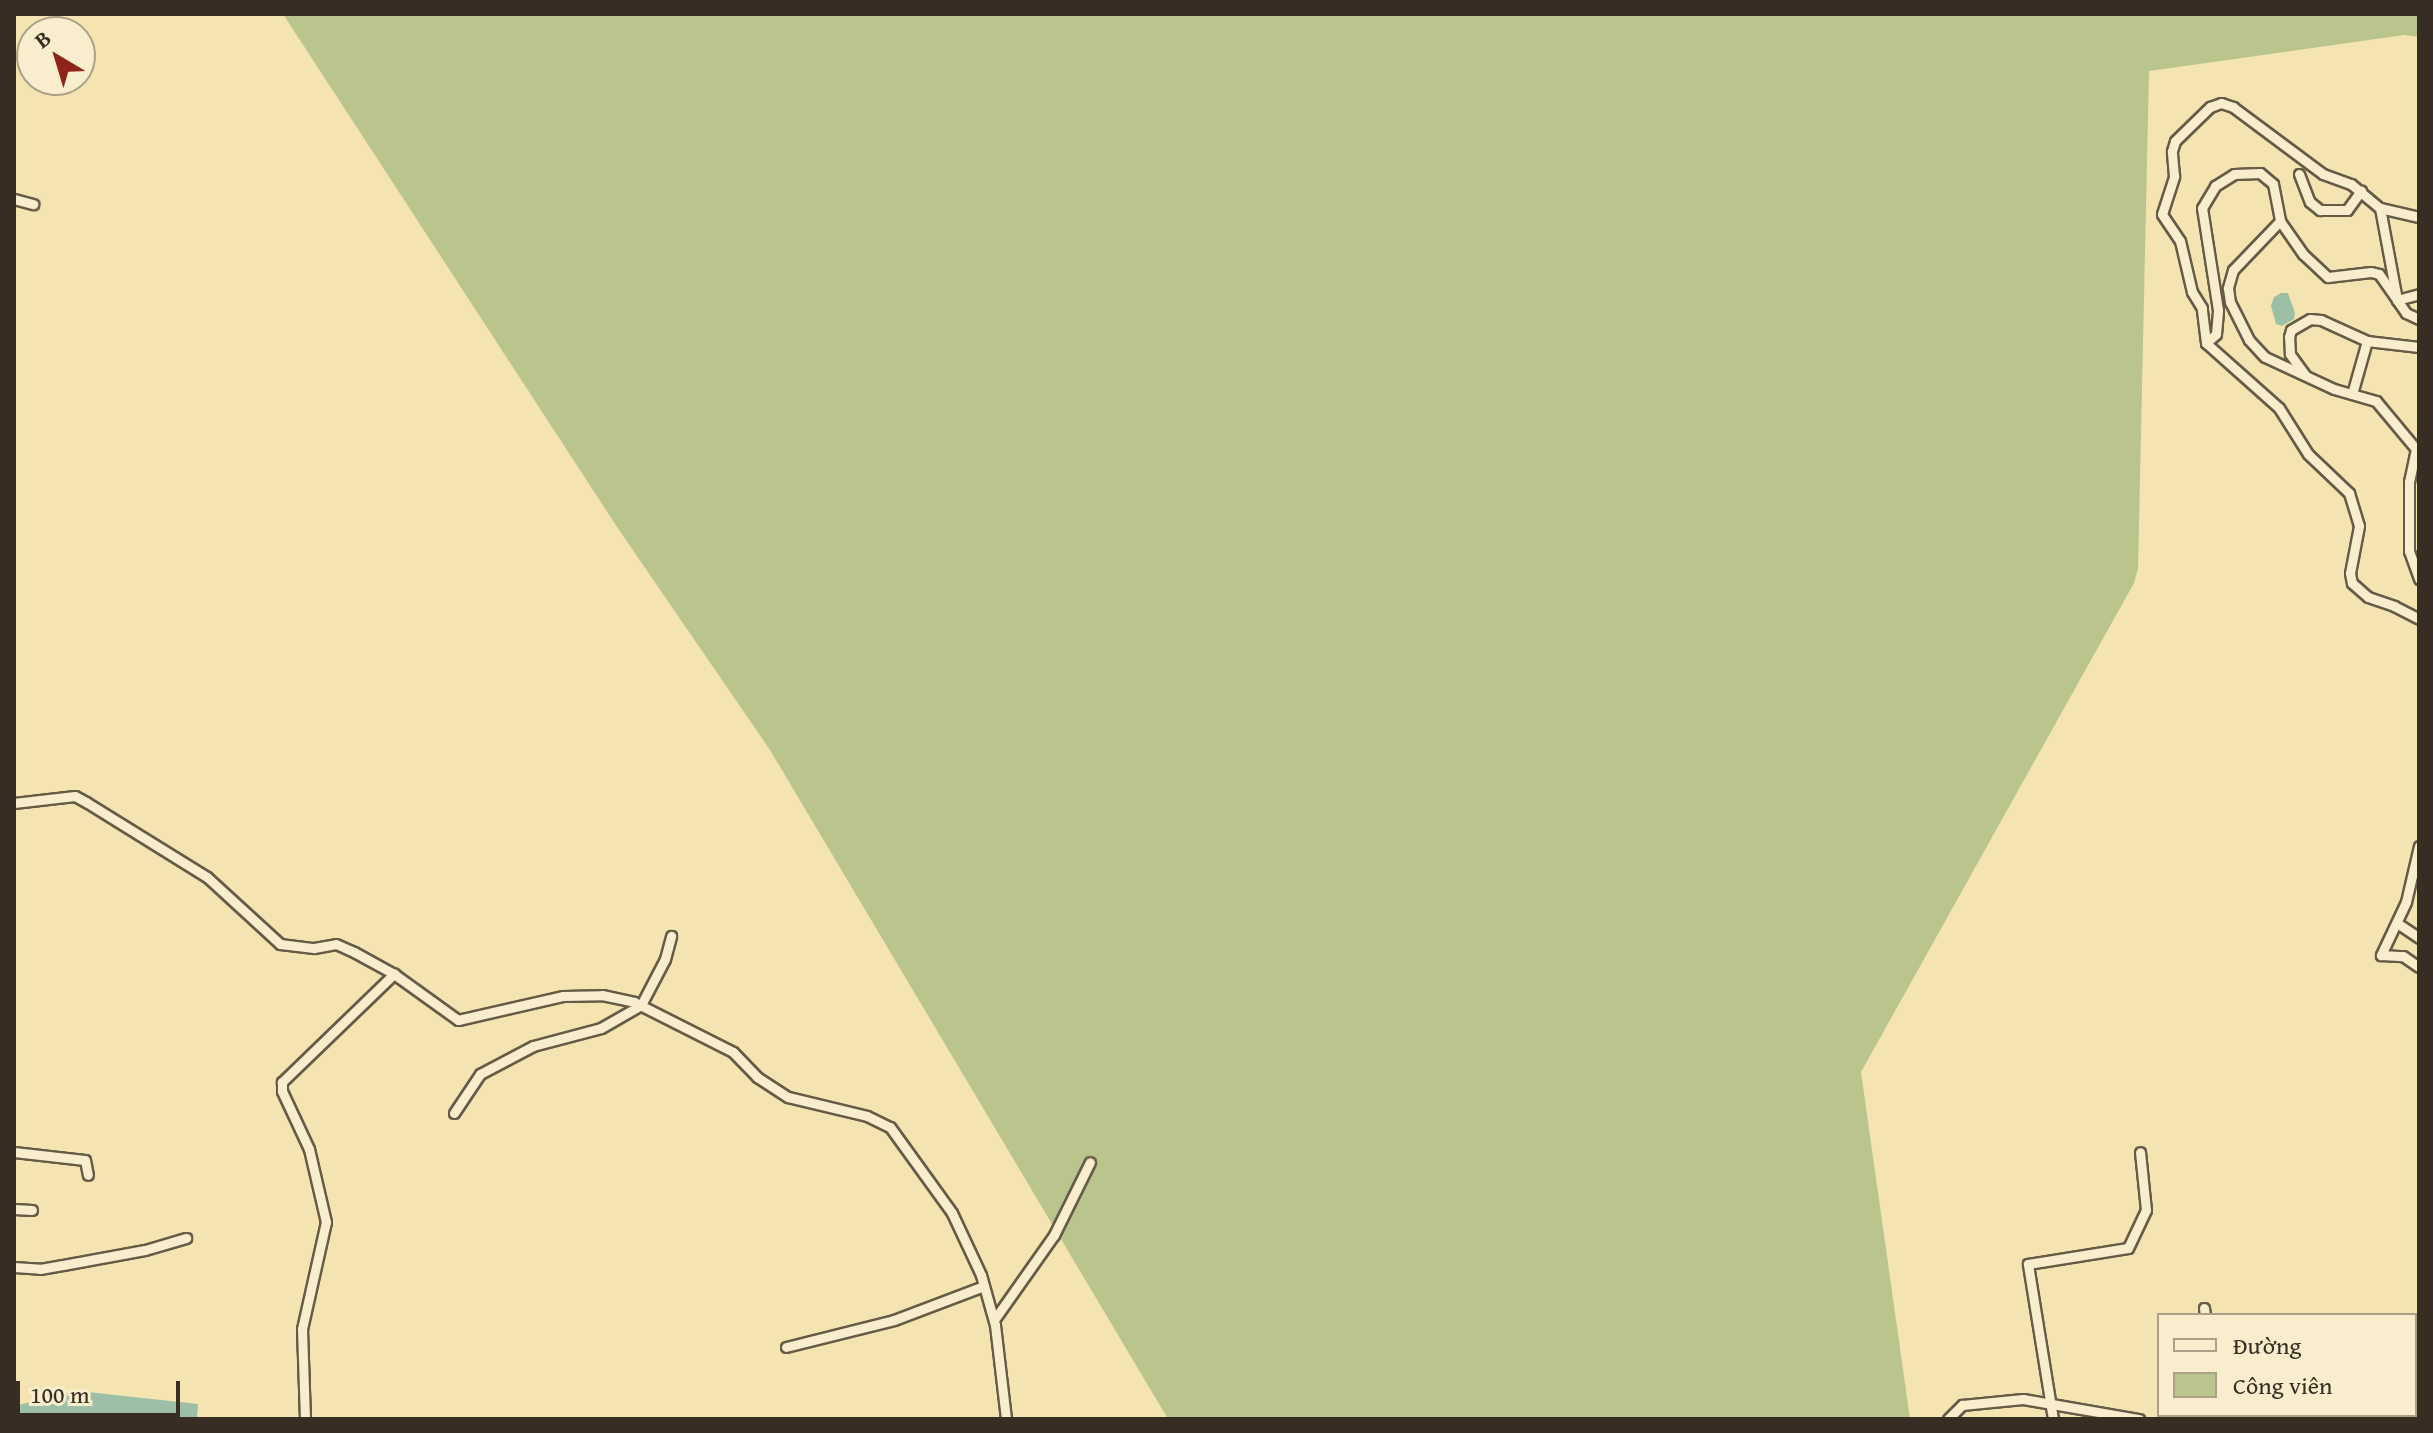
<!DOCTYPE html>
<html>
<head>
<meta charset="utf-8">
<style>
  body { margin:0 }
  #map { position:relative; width:2433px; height:1433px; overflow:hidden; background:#f4e4b1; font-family:"Gentium Book Plus",serif }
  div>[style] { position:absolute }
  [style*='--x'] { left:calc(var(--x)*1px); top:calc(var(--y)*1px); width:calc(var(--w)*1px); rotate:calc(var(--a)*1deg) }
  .green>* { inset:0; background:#bac48d }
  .water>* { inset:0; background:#9dbfa6 }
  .roads { filter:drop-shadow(2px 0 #665b46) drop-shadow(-2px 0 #665b46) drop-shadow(0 2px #665b46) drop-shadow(0 -2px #665b46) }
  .street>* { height:9px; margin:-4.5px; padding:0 4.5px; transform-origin:4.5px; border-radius:4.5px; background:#f8edcc }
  span { translate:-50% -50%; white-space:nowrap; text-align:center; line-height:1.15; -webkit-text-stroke:6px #f8edcc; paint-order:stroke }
  .frame { position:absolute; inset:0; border:16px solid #372d22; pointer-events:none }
  .legend { position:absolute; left:2157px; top:1313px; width:260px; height:104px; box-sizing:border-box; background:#f8edcc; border:2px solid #aba088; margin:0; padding:10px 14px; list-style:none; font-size:24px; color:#372d22 }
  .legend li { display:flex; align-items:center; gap:16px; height:40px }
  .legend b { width:40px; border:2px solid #aba088 }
  .north { position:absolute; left:16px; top:16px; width:80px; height:80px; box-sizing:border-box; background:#f8edcc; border:2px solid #aba088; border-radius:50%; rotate:322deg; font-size:22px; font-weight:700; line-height:32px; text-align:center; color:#372d22 }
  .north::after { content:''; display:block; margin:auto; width:28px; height:36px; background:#8f2418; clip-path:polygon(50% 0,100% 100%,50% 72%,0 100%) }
  .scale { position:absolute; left:16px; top:1381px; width:164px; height:36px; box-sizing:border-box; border:4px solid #372d22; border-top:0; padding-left:10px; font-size:24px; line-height:28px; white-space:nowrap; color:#372d22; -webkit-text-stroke:6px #f8edcc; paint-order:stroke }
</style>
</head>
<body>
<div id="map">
  <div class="green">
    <div style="clip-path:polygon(283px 14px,2419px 14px,2419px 37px,2404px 35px,2149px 71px,2138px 569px,2134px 583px,1861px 1072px,1910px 1419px,1168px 1419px,770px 750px,617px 527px)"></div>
  </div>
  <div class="water">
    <div style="clip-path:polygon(2281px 293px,2288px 293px,2295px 313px,2294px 319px,2282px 326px,2276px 324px,2271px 306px,2274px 297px)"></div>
    <div style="clip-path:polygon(78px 1391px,198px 1404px,197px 1419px,14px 1419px,14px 1406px)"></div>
  </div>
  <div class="roads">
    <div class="street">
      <div style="--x:2299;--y:174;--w:30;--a:69"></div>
      <div style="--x:2310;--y:202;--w:13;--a:39"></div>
      <div style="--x:2320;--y:210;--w:27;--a:0"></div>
      <div style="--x:2347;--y:210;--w:24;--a:-54"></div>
      <div style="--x:14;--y:199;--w:20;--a:15"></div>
      <div style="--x:2380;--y:208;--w:94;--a:79.5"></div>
      <div style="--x:2397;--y:300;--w:16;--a:55"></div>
      <div style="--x:2406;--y:313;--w:14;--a:25"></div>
      <div style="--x:2280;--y:221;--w:68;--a:133.8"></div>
      <div style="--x:2233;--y:270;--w:19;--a:106"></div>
      <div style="--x:2228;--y:288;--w:14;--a:82"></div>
      <div style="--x:2230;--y:302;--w:42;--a:63.4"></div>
      <div style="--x:2249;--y:340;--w:23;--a:47"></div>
      <div style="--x:2265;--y:357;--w:76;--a:24.9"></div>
      <div style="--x:2334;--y:389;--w:44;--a:15.9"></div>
      <div style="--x:2376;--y:401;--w:62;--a:50.2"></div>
      <div style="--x:2416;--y:449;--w:34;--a:102"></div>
      <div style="--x:2409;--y:482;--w:69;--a:90"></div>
      <div style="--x:2409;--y:551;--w:30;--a:70"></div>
      <div style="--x:2206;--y:343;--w:35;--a:-97"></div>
      <div style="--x:2202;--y:308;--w:19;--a:-122"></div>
      <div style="--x:2192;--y:292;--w:52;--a:-103.2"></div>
      <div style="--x:2180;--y:241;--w:32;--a:-124"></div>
      <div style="--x:2162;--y:214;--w:40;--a:-72"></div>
      <div style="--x:2174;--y:176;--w:25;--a:-95"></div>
      <div style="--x:2172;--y:151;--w:10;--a:-73"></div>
      <div style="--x:2175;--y:141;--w:49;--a:-44.2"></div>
      <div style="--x:2210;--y:107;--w:12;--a:-20"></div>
      <div style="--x:2221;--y:103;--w:13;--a:18"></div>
      <div style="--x:2233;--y:107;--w:112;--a:36.7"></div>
      <div style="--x:2323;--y:174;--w:30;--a:20"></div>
      <div style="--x:2351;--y:184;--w:38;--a:40"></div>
      <div style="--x:2380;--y:208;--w:40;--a:13"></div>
      <div style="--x:2206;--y:343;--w:13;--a:-42"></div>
      <div style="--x:2216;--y:334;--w:24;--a:-85"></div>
      <div style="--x:2218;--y:310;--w:103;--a:-98.9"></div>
      <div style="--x:2202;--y:208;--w:26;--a:-59"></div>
      <div style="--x:2215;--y:186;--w:22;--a:-32"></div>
      <div style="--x:2234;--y:174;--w:26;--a:-2"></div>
      <div style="--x:2260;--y:173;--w:17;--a:40"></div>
      <div style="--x:2273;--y:184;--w:38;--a:79"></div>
      <div style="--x:2280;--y:221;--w:40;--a:55.1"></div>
      <div style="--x:2303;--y:254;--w:34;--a:43"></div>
      <div style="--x:2328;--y:277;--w:43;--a:-6.6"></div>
      <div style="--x:2371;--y:272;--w:8;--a:14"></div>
      <div style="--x:2379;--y:274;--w:32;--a:55"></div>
      <div style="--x:2397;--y:300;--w:23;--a:-15"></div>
      <div style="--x:2206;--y:343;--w:98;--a:41.7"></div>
      <div style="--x:2279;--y:408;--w:54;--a:57.8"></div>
      <div style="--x:2308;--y:454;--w:57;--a:43.6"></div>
      <div style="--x:2349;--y:493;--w:34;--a:73"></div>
      <div style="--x:2359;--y:526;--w:48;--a:100.8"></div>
      <div style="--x:2350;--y:573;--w:10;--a:79"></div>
      <div style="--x:2352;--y:583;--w:21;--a:41"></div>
      <div style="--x:2368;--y:597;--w:28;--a:19"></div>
      <div style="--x:2394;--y:606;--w:28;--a:27"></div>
      <div style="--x:2305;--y:375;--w:26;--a:-126"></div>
      <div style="--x:2290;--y:354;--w:17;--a:-93"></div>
      <div style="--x:2289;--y:337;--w:7;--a:-74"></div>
      <div style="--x:2291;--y:330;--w:22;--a:-30"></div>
      <div style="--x:2310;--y:319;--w:11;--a:5"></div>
      <div style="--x:2321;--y:320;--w:51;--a:24.5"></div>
      <div style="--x:2367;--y:341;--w:52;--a:6.6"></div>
      <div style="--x:2352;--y:394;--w:55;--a:-74.2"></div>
      <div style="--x:14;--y:803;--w:61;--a:-6.5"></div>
      <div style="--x:75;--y:796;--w:13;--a:29"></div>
      <div style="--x:86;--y:802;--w:142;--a:31.8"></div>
      <div style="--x:207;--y:877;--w:99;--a:42.5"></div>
      <div style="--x:280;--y:944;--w:34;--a:7"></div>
      <div style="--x:314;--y:948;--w:22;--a:-10"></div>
      <div style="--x:336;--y:944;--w:20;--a:24"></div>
      <div style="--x:354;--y:952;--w:46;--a:28.8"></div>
      <div style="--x:394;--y:974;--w:79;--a:35.7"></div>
      <div style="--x:458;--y:1020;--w:108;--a:-12.9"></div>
      <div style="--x:563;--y:996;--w:39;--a:-1"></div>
      <div style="--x:602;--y:995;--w:33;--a:12"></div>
      <div style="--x:634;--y:1002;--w:111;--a:26.8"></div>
      <div style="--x:733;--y:1052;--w:35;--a:46"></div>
      <div style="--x:757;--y:1077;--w:37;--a:33"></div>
      <div style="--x:788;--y:1097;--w:81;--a:13.5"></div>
      <div style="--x:867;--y:1116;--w:25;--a:26"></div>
      <div style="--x:890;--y:1127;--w:106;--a:54.2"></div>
      <div style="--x:952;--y:1213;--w:68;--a:64.9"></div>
      <div style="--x:981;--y:1275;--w:52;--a:74.4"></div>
      <div style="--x:995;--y:1325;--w:95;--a:83.3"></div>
      <div style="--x:2419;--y:846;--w:57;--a:103.1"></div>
      <div style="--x:2406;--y:902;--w:59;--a:115.3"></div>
      <div style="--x:2381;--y:955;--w:22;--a:3"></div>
      <div style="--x:2403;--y:956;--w:19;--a:35"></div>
      <div style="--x:2397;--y:923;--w:27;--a:34"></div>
      <div style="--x:454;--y:1113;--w:47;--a:-56.3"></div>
      <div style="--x:480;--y:1074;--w:60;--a:-27.8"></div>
      <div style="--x:533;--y:1046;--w:70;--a:-14.8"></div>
      <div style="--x:601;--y:1028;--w:46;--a:-29.9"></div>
      <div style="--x:641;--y:1005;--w:52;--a:-62.4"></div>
      <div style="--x:665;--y:959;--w:24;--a:-75"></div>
      <div style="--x:14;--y:1152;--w:71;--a:6.4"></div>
      <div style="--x:85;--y:1160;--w:15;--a:79"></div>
      <div style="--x:14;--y:1209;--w:18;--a:3"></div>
      <div style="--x:14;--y:1267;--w:26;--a:4"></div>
      <div style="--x:40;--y:1269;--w:23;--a:-10"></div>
      <div style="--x:63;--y:1265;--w:83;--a:-10.4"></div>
      <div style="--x:145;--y:1250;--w:43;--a:-16.3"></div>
      <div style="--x:2204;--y:1308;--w:7;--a:82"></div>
      <div style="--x:994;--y:1320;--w:104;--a:-54.8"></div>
      <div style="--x:1054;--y:1235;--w:81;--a:-63.7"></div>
      <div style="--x:786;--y:1347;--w:111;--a:-14"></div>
      <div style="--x:894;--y:1320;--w:96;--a:-20.7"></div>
      <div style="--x:2218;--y:1415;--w:4;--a:76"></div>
      <div style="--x:2290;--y:1415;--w:11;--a:22"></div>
      <div style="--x:305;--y:1419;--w:90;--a:-91.9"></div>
      <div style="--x:302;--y:1329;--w:110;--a:-77.4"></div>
      <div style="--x:326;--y:1222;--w:75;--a:-103.1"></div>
      <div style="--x:309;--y:1149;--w:64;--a:-115"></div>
      <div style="--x:282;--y:1091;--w:9;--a:-90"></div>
      <div style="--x:282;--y:1082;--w:156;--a:-44"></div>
      <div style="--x:1948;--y:1419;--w:20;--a:-45"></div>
      <div style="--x:1962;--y:1405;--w:61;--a:-5.6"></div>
      <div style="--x:2023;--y:1399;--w:118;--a:9.8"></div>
      <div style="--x:2053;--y:1419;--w:157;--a:-99.2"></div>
      <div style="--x:2028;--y:1264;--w:101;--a:-9.1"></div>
      <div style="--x:2128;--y:1248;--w:42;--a:-64.7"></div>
      <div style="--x:2146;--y:1210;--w:58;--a:-95.9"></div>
      <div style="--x:2244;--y:1419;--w:22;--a:-10"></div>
    </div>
  </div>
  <div class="frame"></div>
  <ul class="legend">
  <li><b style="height:10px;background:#f8edcc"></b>Đường</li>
  <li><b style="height:22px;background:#bac48d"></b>Công viên</li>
  </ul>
  <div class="north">B</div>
  <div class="scale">100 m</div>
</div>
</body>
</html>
